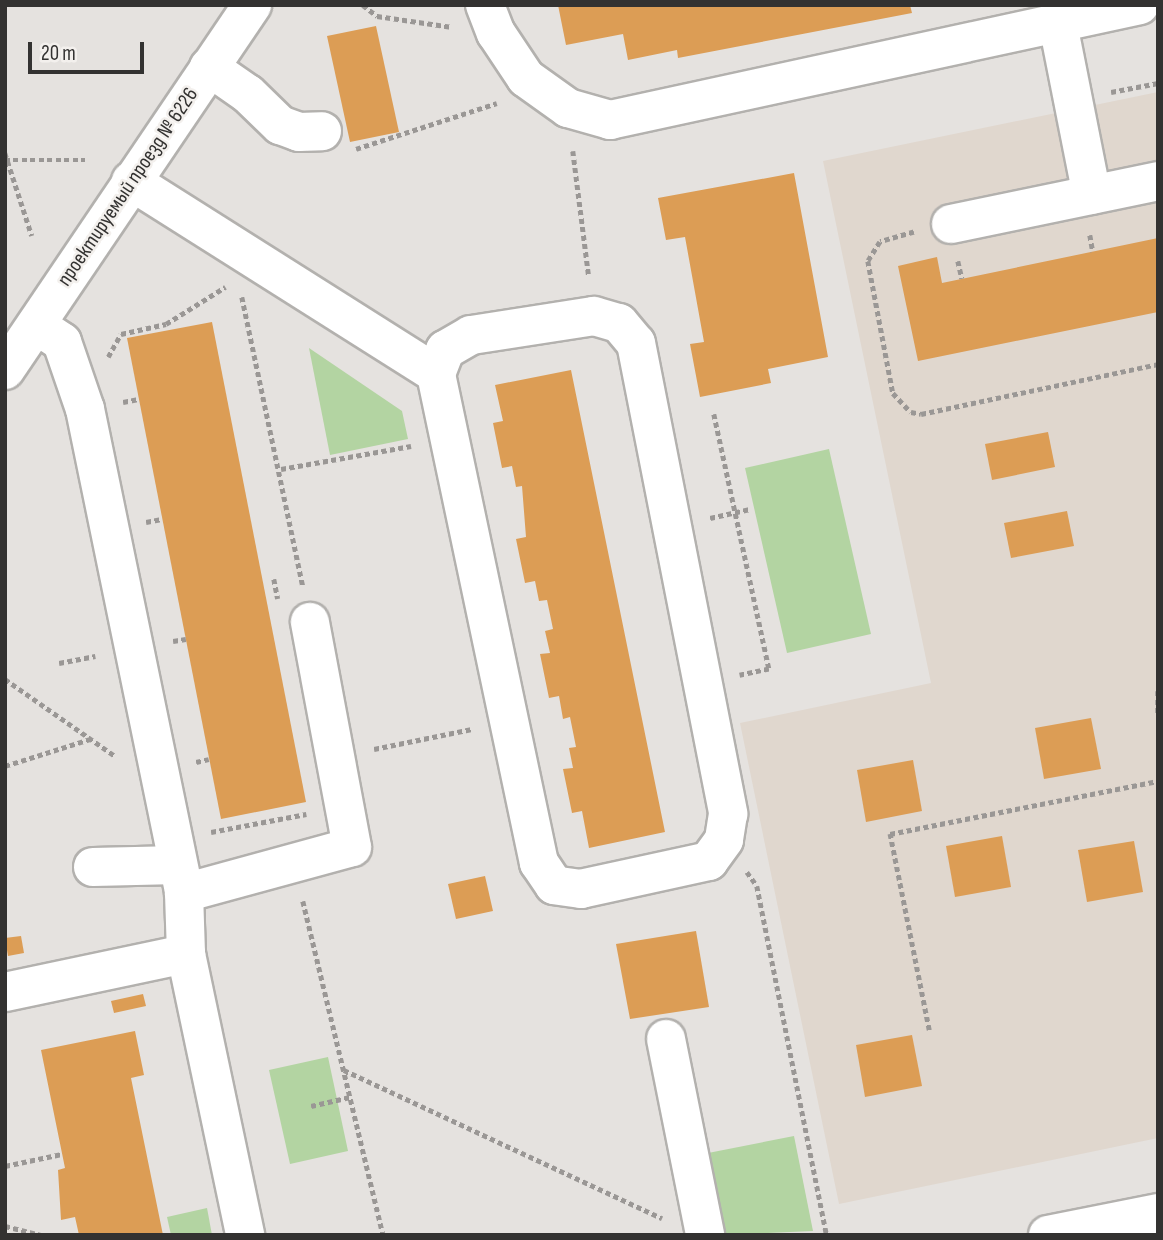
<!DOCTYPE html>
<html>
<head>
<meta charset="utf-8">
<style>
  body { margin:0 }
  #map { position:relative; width:1163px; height:1240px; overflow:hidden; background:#e5e2df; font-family:"Sofia Sans Condensed",sans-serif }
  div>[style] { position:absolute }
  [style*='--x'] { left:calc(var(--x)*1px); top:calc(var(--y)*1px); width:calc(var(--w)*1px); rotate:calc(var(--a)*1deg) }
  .built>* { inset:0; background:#e0d7ce }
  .green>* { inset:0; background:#b3d4a2 }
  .building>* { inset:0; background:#dc9d55 }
  .path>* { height:4.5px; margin-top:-2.25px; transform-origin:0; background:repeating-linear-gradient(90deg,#9a9795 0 5px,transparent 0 8.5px) }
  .roads { filter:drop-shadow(2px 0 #b3b1ae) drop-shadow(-2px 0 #b3b1ae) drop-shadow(0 2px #b3b1ae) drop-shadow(0 -2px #b3b1ae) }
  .minor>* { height:38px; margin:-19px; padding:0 19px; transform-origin:19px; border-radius:19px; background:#fff }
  span { translate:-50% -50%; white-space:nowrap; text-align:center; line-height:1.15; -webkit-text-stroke:5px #f3f0ed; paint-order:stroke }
  .street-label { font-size:21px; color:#333231 }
  .frame { position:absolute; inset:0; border:7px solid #333231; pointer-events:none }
  .scale { position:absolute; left:28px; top:42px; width:116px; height:32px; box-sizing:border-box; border:4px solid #333231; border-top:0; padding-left:9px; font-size:21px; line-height:24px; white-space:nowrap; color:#333231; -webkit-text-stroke:5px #f3f0ed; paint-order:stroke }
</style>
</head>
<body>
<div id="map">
  <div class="built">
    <div style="clip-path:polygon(1158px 92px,1158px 1138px,839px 1204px,740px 723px,931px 683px,823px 161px)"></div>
  </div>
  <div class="green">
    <div style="clip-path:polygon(309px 348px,402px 411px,408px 439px,330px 455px)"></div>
    <div style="clip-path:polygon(829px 449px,871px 634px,787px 653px,745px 468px)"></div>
    <div style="clip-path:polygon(328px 1057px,348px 1151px,290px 1164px,269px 1070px)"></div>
    <div style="clip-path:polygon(794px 1136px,813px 1231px,720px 1235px,703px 1154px)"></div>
    <div style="clip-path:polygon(207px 1208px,212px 1235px,171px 1235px,167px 1217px)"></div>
  </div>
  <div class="building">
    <div style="clip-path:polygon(558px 5px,910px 5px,912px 13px,678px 58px,677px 50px,628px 60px,623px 34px,566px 45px)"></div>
    <div style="clip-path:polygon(376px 26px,399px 132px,350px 142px,327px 36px)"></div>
    <div style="clip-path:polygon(794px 173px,828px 357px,768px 369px,771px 383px,700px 397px,690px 344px,704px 342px,685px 237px,666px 240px,658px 198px)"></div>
    <div style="clip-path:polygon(1158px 238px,1158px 312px,918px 361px,898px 266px,937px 257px,942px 283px)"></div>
    <div style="clip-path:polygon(212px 322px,306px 802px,221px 819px,127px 338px)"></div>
    <div style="clip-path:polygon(571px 370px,665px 832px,589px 848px,582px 811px,572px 813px,563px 769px,573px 768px,569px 748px,576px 747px,570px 717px,563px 719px,559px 696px,549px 698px,540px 654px,550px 653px,545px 631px,553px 629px,547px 600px,539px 601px,535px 581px,525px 583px,516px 539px,526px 537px,522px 486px,516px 487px,512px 466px,502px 468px,493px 423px,503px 421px,495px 385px)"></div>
    <div style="clip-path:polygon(1048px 432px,1055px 467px,992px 480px,985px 444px)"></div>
    <div style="clip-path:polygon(1067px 511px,1074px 546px,1011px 558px,1004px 523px)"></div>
    <div style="clip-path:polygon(1091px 718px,1101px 769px,1044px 779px,1035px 728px)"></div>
    <div style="clip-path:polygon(913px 760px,922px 811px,866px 822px,857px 770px)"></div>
    <div style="clip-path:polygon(1002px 836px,1011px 887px,955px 897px,946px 846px)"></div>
    <div style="clip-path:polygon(1134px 841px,1143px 892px,1087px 902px,1078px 850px)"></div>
    <div style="clip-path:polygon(485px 876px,493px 911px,456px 919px,448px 884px)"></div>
    <div style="clip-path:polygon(696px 931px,709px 1007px,630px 1019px,616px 944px)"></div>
    <div style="clip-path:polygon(21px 936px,24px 953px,8px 956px,5px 938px)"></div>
    <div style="clip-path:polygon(143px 994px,146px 1006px,114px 1013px,111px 1001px)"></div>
    <div style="clip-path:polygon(135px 1031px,144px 1075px,131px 1078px,163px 1235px,79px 1235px,75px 1217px,61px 1220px,58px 1170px,65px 1168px,41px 1050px)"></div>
    <div style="clip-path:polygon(912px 1035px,922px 1086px,865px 1097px,856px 1045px)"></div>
  </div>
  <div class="path">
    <div style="--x:363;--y:5;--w:18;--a:38"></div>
    <div style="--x:377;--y:16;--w:76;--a:8.3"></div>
    <div style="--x:1111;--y:92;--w:48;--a:-10.8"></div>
    <div style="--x:356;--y:149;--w:148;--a:-18.1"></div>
    <div style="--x:573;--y:151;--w:127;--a:82.8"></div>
    <div style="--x:5;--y:153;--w:87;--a:72"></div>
    <div style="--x:5;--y:160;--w:80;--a:0"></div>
    <div style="--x:914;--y:232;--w:35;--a:164"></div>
    <div style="--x:880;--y:242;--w:22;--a:122"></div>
    <div style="--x:868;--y:261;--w:134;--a:79.3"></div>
    <div style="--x:893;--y:393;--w:26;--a:47"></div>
    <div style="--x:911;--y:412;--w:10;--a:11"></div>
    <div style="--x:921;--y:414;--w:242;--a:-11.9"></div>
    <div style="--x:1090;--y:235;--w:17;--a:80"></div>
    <div style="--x:958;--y:261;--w:18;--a:77"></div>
    <div style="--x:242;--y:297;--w:296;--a:78.1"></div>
    <div style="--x:108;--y:357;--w:26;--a:-61"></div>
    <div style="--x:121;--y:334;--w:46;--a:-12.5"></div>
    <div style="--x:166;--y:324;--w:70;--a:-32.1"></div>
    <div style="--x:123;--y:402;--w:16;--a:-11"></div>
    <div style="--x:714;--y:414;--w:261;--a:77.8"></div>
    <div style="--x:769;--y:669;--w:30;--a:168"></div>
    <div style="--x:281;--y:469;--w:132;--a:-10"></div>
    <div style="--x:710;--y:518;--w:41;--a:-12.7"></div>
    <div style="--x:146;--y:522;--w:16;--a:-11"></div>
    <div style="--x:274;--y:579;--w:20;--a:79"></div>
    <div style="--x:173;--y:641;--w:13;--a:-9"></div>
    <div style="--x:59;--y:663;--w:37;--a:-11"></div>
    <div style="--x:5;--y:679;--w:134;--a:35"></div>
    <div style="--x:1158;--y:691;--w:22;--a:90"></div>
    <div style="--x:374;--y:749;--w:100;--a:-11.5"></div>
    <div style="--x:196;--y:762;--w:13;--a:-13"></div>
    <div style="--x:5;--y:766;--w:89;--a:-17.6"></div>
    <div style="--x:211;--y:832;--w:97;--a:-10.7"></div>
    <div style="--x:747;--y:872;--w:17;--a:54"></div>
    <div style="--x:757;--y:886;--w:356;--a:78.7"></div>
    <div style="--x:303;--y:901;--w:343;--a:76.5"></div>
    <div style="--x:929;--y:1030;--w:200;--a:-101.3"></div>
    <div style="--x:890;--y:834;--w:273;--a:-11.2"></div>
    <div style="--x:344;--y:1070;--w:351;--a:25"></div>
    <div style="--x:311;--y:1106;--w:40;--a:-13"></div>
    <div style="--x:5;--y:1166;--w:58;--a:-11.9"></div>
    <div style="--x:5;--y:1226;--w:38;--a:14"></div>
  </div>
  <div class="roads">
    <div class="minor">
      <div style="--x:485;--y:5;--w:30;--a:69"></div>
      <div style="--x:496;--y:33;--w:54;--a:56.3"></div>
      <div style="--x:526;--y:78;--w:52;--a:35.5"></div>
      <div style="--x:568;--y:108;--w:44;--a:15.9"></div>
      <div style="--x:610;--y:120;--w:542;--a:-12.24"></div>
      <div style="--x:1058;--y:24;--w:174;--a:78.8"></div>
      <div style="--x:209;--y:67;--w:47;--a:34.7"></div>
      <div style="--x:248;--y:94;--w:45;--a:44.1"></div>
      <div style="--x:280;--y:125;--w:20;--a:20"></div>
      <div style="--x:299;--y:132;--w:23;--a:-2"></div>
      <div style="--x:131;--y:181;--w:361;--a:32.3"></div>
      <div style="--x:951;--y:224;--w:211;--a:-11.7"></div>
      <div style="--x:594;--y:316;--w:26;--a:16"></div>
      <div style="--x:619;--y:323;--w:26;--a:50"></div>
      <div style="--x:636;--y:343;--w:480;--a:78.9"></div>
      <div style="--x:728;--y:814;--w:26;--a:99"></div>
      <div style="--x:724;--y:840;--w:26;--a:126"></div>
      <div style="--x:709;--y:861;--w:131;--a:167.7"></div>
      <div style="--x:581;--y:889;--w:27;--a:-172"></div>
      <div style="--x:554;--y:885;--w:27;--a:-124"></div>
      <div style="--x:539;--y:863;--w:500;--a:-101.9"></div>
      <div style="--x:436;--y:374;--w:26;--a:-69"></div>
      <div style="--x:445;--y:350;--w:30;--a:-30"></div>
      <div style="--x:471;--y:335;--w:124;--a:-8.8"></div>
      <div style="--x:36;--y:325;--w:31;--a:33"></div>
      <div style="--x:62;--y:342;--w:71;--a:71.1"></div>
      <div style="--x:85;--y:409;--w:494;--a:78.4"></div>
      <div style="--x:184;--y:893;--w:61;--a:88.1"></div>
      <div style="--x:186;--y:954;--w:287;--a:78.1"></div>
      <div style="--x:5;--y:370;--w:441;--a:-55.9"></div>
      <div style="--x:93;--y:867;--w:85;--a:-1.3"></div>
      <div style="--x:184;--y:893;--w:174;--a:-15.3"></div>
      <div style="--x:352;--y:847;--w:229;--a:-100.6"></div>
      <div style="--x:5;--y:992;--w:185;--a:-11.9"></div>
      <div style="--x:666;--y:1039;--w:200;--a:78.7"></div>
      <div style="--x:1048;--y:1235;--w:112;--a:-11.3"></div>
    </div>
  </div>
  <div class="street-label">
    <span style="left:128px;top:187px;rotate:-56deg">проектируемый проезд № 6226</span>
  </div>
  <div class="frame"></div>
  <div class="scale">20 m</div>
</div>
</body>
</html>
